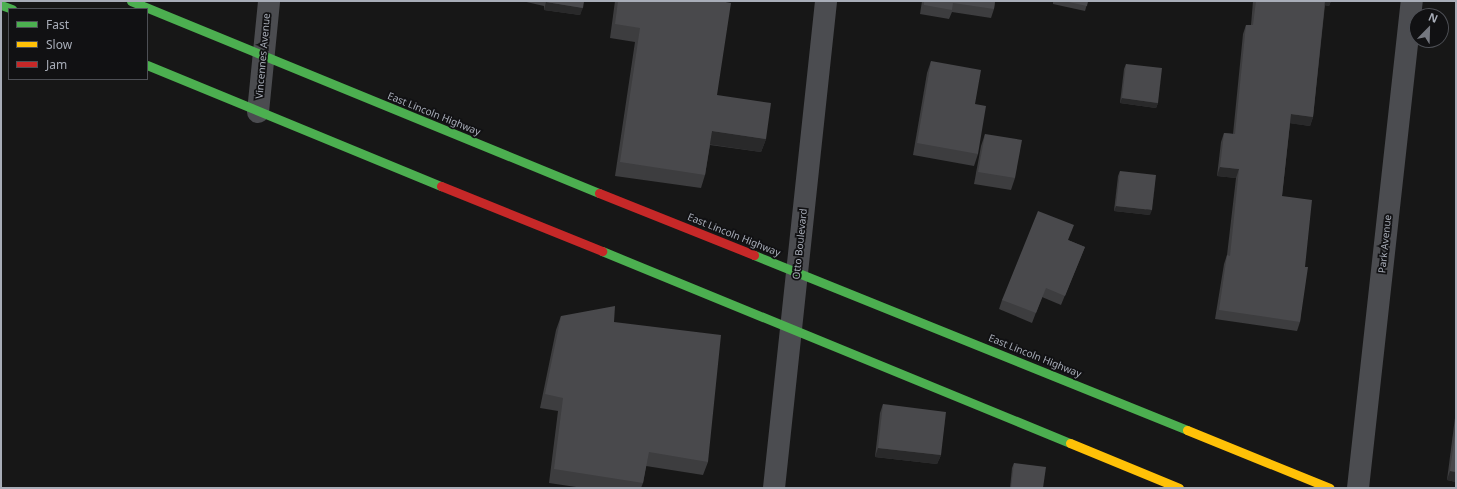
<!DOCTYPE html>
<html>
<head>
<meta charset="utf-8">
<style>
  body { margin:0 }
  #map { position:relative; width:1457px; height:489px; overflow:hidden; background:#171717; font-family:"Noto Sans",sans-serif }
  div>[style] { position:absolute }
  [style*='--x'] { left:calc(var(--x)*1px); top:calc(var(--y)*1px); width:calc(var(--w)*1px); rotate:calc(var(--a)*1deg) }
  .street>* { height:22px; margin:-11px; padding:0 11px; transform-origin:11px; border-radius:11px; background:#4b4c50 }
  .fast>* { height:9px; margin:-4.5px; padding:0 4.5px; transform-origin:4.5px; border-radius:4.5px; background:#4caf50 }
  .slow>* { height:9px; margin:-4.5px; padding:0 4.5px; transform-origin:4.5px; border-radius:4.5px; background:#ffc107 }
  .jam>* { height:9px; margin:-4.5px; padding:0 4.5px; transform-origin:4.5px; border-radius:4.5px; background:#c62828 }
  .wall>* { inset:0; background:#3d3d3f }
  .shaded-wall>* { inset:0; background:#29292a }
  .building>* { inset:0; background:#49494c }
  span { translate:-50% -50%; white-space:nowrap; text-align:center; line-height:1.15; -webkit-text-stroke:3.5px #111113; paint-order:stroke }
  .street-label { font-size:10px; color:#a8adb8 }
  .frame { position:absolute; inset:0; border:2px solid #a8adb8; pointer-events:none }
  .legend { position:absolute; left:8px; top:8px; width:140px; height:72px; box-sizing:border-box; background:#111113; border:1px solid #4d4f55; margin:0; padding:5px 7px; list-style:none; font-size:12px; color:#a8adb8 }
  .legend li { display:flex; align-items:center; gap:8px; height:20px }
  .legend b { width:20px; border:1px solid #4d4f55 }
  .north { position:absolute; left:1409px; top:8px; width:40px; height:40px; box-sizing:border-box; background:#111113; border:1px solid #4d4f55; border-radius:50%; rotate:23deg; font-size:11px; font-weight:700; line-height:16px; text-align:center; color:#a8adb8 }
  .north::after { content:''; display:block; margin:auto; width:14px; height:18px; background:#757880; clip-path:polygon(50% 0,100% 100%,50% 72%,0 100%) }
</style>
</head>
<body>
<div id="map">
  <div class="street">
    <div style="--x:258;--y:112;--w:112;--a:-84.3"></div>
    <div style="--x:774;--y:488;--w:490;--a:-83.9"></div>
    <div style="--x:1358;--y:488;--w:490;--a:-83.7"></div>
  </div>
  <div class="fast">
    <div style="--x:131;--y:1;--w:506;--a:22.31"></div>
    <div style="--x:1;--y:5;--w:12;--a:20"></div>
    <div style="--x:147;--y:65;--w:318;--a:22.4"></div>
    <div style="--x:602;--y:251;--w:506;--a:22.31"></div>
    <div style="--x:754;--y:255;--w:467;--a:22"></div>
  </div>
  <div class="slow">
    <div style="--x:1187;--y:430;--w:154;--a:22.1"></div>
    <div style="--x:1070;--y:443;--w:118;--a:22.4"></div>
  </div>
  <div class="jam">
    <div style="--x:441;--y:186;--w:174;--a:22"></div>
    <div style="--x:599;--y:193;--w:167;--a:21.8"></div>
  </div>
  <div class="wall">
    <div style="clip-path:polygon(522px 1px,584px 1px,580px 15px,544px 10px,544px 6px)"></div>
    <div style="clip-path:polygon(615px 1px,720px 1px,717px 95px,766px 139px,761px 152px,710px 145px,705px 175px,701px 188px,615px 176px,635px 42px,610px 38px)"></div>
    <div style="clip-path:polygon(922px 1px,995px 1px,994px 9px,991px 18px,952px 12px,949px 19px,920px 14px)"></div>
    <div style="clip-path:polygon(1053px 1px,1088px 1px,1085px 11px,1053px 4px)"></div>
    <div style="clip-path:polygon(1253px 1px,1331px 1px,1329px 6px,1325px 5px,1313px 117px,1310px 126px,1290px 123px,1282px 196px,1305px 267px,1300px 322px,1297px 331px,1215px 319px,1224px 264px,1227px 255px,1236px 178px,1217px 176px,1221px 142px,1224px 133px,1233px 134px,1243px 34px,1246px 25px,1251px 25px)"></div>
    <div style="clip-path:polygon(931px 61px,975px 104px,978px 154px,974px 166px,913px 155px,927px 73px)"></div>
    <div style="clip-path:polygon(1126px 64px,1158px 103px,1156px 108px,1120px 103px,1124px 69px)"></div>
    <div style="clip-path:polygon(985px 134px,1015px 178px,1011px 190px,974px 184px,981px 146px)"></div>
    <div style="clip-path:polygon(1120px 171px,1150px 215px,1114px 211px,1118px 176px)"></div>
    <div style="clip-path:polygon(1068px 240px,1085px 247px,1061px 305px,1042px 297px,1032px 323px,999px 309px,1002px 300px)"></div>
    <div style="clip-path:polygon(561px 316px,614px 322px,708px 462px,703px 475px,646px 466px,643px 483px,641px 488px,583px 488px,549px 483px,558px 411px,540px 408px,556px 330px)"></div>
    <div style="clip-path:polygon(883px 404px,941px 455px,937px 464px,875px 457px,880px 413px)"></div>
    <div style="clip-path:polygon(1456px 410px,1456px 482px,1447px 480px)"></div>
    <div style="clip-path:polygon(1014px 463px,1043px 488px,1010px 488px,1012px 468px)"></div>
  </div>
  <div class="shaded-wall">
    <div style="clip-path:polygon(1324px 1px,1331px 1px,1329px 6px,1322px 5px)"></div>
    <div style="clip-path:polygon(546px 2px,583px 8px,580px 15px,544px 10px)"></div>
    <div style="clip-path:polygon(1122px 98px,1158px 103px,1156px 108px,1120px 103px)"></div>
    <div style="clip-path:polygon(1291px 114px,1313px 117px,1310px 126px,1288px 123px)"></div>
    <div style="clip-path:polygon(712px 131px,766px 139px,761px 152px,707px 144px)"></div>
    <div style="clip-path:polygon(1220px 167px,1239px 169px,1236px 178px,1217px 176px)"></div>
    <div style="clip-path:polygon(1116px 206px,1152px 210px,1150px 215px,1114px 211px)"></div>
    <div style="clip-path:polygon(878px 448px,941px 455px,937px 464px,875px 457px)"></div>
    <div style="clip-path:polygon(1450px 471px,1456px 472px,1456px 482px,1447px 480px)"></div>
  </div>
  <div class="building">
    <div style="clip-path:polygon(547px 1px,584px 1px,583px 8px,546px 2px)"></div>
    <div style="clip-path:polygon(618px 1px,720px 1px,731px 3px,717px 95px,771px 103px,766px 139px,712px 131px,705px 175px,620px 162px,640px 28px,615px 24px)"></div>
    <div style="clip-path:polygon(924px 1px,995px 1px,994px 9px,953px 3px,952px 10px,924px 5px)"></div>
    <div style="clip-path:polygon(1064px 1px,1088px 1px,1087px 6px)"></div>
    <div style="clip-path:polygon(1256px 1px,1325px 1px,1313px 117px,1291px 114px,1282px 196px,1312px 200px,1305px 267px,1308px 267px,1300px 322px,1219px 310px,1227px 255px,1230px 256px,1239px 169px,1220px 167px,1224px 133px,1235px 134px,1246px 25px,1253px 25px)"></div>
    <div style="clip-path:polygon(931px 61px,981px 70px,975px 104px,986px 106px,978px 154px,917px 143px)"></div>
    <div style="clip-path:polygon(1126px 64px,1162px 68px,1158px 103px,1122px 98px)"></div>
    <div style="clip-path:polygon(985px 134px,1022px 140px,1015px 178px,978px 172px)"></div>
    <div style="clip-path:polygon(1120px 171px,1156px 175px,1152px 210px,1116px 206px)"></div>
    <div style="clip-path:polygon(1038px 211px,1074px 225px,1068px 240px,1085px 247px,1065px 296px,1046px 288px,1036px 313px,1002px 300px)"></div>
    <div style="clip-path:polygon(615px 306px,614px 322px,721px 335px,708px 462px,649px 452px,643px 483px,554px 469px,563px 398px,545px 394px,561px 316px)"></div>
    <div style="clip-path:polygon(883px 404px,946px 412px,941px 455px,878px 448px)"></div>
    <div style="clip-path:polygon(1456px 426px,1456px 472px,1450px 471px)"></div>
    <div style="clip-path:polygon(1014px 463px,1046px 467px,1043px 488px,1011px 488px)"></div>
  </div>
  <div class="street-label">
    <span style="left:263px;top:56px;rotate:-85deg">Vincennes Avenue</span>
    <span style="left:434px;top:114px;rotate:22deg">East Lincoln Highway</span>
    <span style="left:734px;top:235px;rotate:22deg">East Lincoln Highway</span>
    <span style="left:800px;top:244px;rotate:-84deg">Otto Boulevard</span>
    <span style="left:1385px;top:244px;rotate:-84deg">Park Avenue</span>
    <span style="left:1035px;top:356px;rotate:22deg">East Lincoln Highway</span>
  </div>
  <div class="frame"></div>
  <ul class="legend">
  <li><b style="height:5px;background:#4caf50"></b>Fast</li>
  <li><b style="height:5px;background:#ffc107"></b>Slow</li>
  <li><b style="height:5px;background:#c62828"></b>Jam</li>
  </ul>
  <div class="north">N</div>
</div>
</body>
</html>
